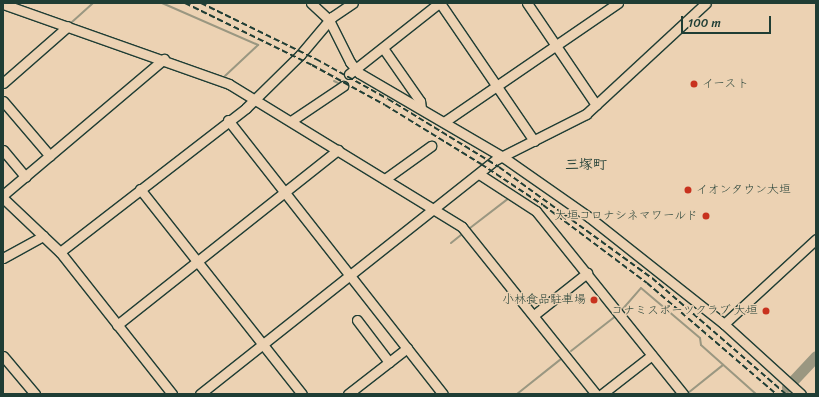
<!DOCTYPE html>
<html>
<head>
<meta charset="utf-8">
<style>
  body { margin:0 }
  #map { position:relative; width:819px; height:397px; overflow:hidden; background:#ecd2b3; font-family:Sriracha,"Klee One",sans-serif }
  div>[style] { position:absolute }
  [style*='--x'] { left:calc(var(--x)*1px); top:calc(var(--y)*1px); width:calc(var(--w)*1px); rotate:calc(var(--a)*1deg) }
  .stream>* { height:2px; margin:-1px; padding:0 1px; transform-origin:1px; border-radius:1px; background:#9a9781 }
  .river>* { height:11px; margin:-5.5px; padding:0 5.5px; transform-origin:5.5px; border-radius:5.5px; background:#9a9781 }
  .roads { filter:drop-shadow(1px 0 #1f3d34) drop-shadow(-1px 0 #1f3d34) drop-shadow(0 1px #1f3d34) drop-shadow(0 -1px #1f3d34) }
  .minor>* { height:9px; margin:-4.5px; padding:0 4.5px; transform-origin:4.5px; border-radius:4.5px; background:#ecd2b3 }
  .rail>* { height:2px; margin-top:-1px; transform-origin:0; background:repeating-linear-gradient(90deg,#1f3d34 0 6px,transparent 0 9px) }
  .dots>* { width:11px; height:11px; translate:-50% -50%; box-sizing:border-box; border:2px solid #ecd2b3; border-radius:50% }
  span { translate:-50% -50%; white-space:nowrap; text-align:center; line-height:1.15; -webkit-text-stroke:3px #ecd2b3; paint-order:stroke }
  .poi-label { font-size:12px; color:#1f3d34 }
  .left { translate:0 -50%; text-align:left }
  .right { translate:-100% -50%; text-align:right }
  .quarter-label { font-size:14px; color:#1f3d34; font-weight:700 }
  .frame { position:absolute; inset:0; border:4px solid #1f3d34; pointer-events:none }
  .scale { position:absolute; left:681px; top:16px; width:90px; height:18px; box-sizing:border-box; border:2px solid #1f3d34; border-top:0; padding-left:5px; font-size:12px; line-height:14px; white-space:nowrap; color:#1f3d34; -webkit-text-stroke:3px #ecd2b3; paint-order:stroke }
</style>
</head>
<body>
<div id="map">
  <div class="stream">
    <div style="--x:162;--y:3;--w:105;--a:23.6"></div>
    <div style="--x:258;--y:45;--w:45;--a:136.8"></div>
    <div style="--x:72;--y:22;--w:28;--a:-42"></div>
    <div style="--x:334;--y:81;--w:7;--a:27"></div>
    <div style="--x:470;--y:228;--w:49;--a:-37.6"></div>
    <div style="--x:451;--y:243;--w:14;--a:-39"></div>
    <div style="--x:621;--y:311;--w:30;--a:-49"></div>
    <div style="--x:641;--y:288;--w:77;--a:40.3"></div>
    <div style="--x:700;--y:338;--w:7;--a:82"></div>
    <div style="--x:701;--y:345;--w:74;--a:41.7"></div>
    <div style="--x:571;--y:351;--w:58;--a:-38"></div>
    <div style="--x:688;--y:393;--w:45;--a:-38.7"></div>
    <div style="--x:517;--y:394;--w:56;--a:-38.5"></div>
  </div>
  <div class="river">
    <div style="--x:787;--y:387;--w:42;--a:-46.9"></div>
  </div>
  <div class="roads">
    <div class="minor">
      <div style="--x:311;--y:3;--w:25;--a:43"></div>
      <div style="--x:329;--y:20;--w:47;--a:63.4"></div>
      <div style="--x:350;--y:62;--w:14;--a:51"></div>
      <div style="--x:359;--y:73;--w:167;--a:30.3"></div>
      <div style="--x:503;--y:157;--w:105;--a:34.9"></div>
      <div style="--x:589;--y:217;--w:172;--a:38.4"></div>
      <div style="--x:724;--y:324;--w:104;--a:42.3"></div>
      <div style="--x:440;--y:3;--w:167;--a:55.7"></div>
      <div style="--x:527;--y:3;--w:123;--a:55.9"></div>
      <div style="--x:3;--y:4;--w:240;--a:19.5"></div>
      <div style="--x:229;--y:84;--w:273;--a:31.5"></div>
      <div style="--x:462;--y:227;--w:214;--a:51.3"></div>
      <div style="--x:383;--y:48;--w:65;--a:55.1"></div>
      <div style="--x:420;--y:101;--w:7;--a:82"></div>
      <div style="--x:349;--y:74;--w:115;--a:-38.3"></div>
      <div style="--x:3;--y:83;--w:86;--a:-41.2"></div>
      <div style="--x:3;--y:101;--w:72;--a:49.5"></div>
      <div style="--x:228;--y:120;--w:348;--a:51.9"></div>
      <div style="--x:291;--y:121;--w:63;--a:-33.9"></div>
      <div style="--x:444;--y:122;--w:211;--a:-34.4"></div>
      <div style="--x:3;--y:150;--w:35;--a:50"></div>
      <div style="--x:479;--y:174;--w:68;--a:33"></div>
      <div style="--x:536;--y:211;--w:235;--a:51.2"></div>
      <div style="--x:385;--y:179;--w:57;--a:-35.7"></div>
      <div style="--x:140;--y:189;--w:261;--a:51.7"></div>
      <div style="--x:3;--y:195;--w:211;--a:-40.2"></div>
      <div style="--x:3;--y:198;--w:79;--a:43.5"></div>
      <div style="--x:60;--y:252;--w:181;--a:51.7"></div>
      <div style="--x:60;--y:252;--w:235;--a:-37.7"></div>
      <div style="--x:246;--y:108;--w:76;--a:-44.5"></div>
      <div style="--x:300;--y:55;--w:50;--a:-49.9"></div>
      <div style="--x:332;--y:17;--w:25;--a:-34"></div>
      <div style="--x:3;--y:258;--w:46;--a:-28.8"></div>
      <div style="--x:534;--y:315;--w:68;--a:-38.4"></div>
      <div style="--x:357;--y:320;--w:53;--a:52.7"></div>
      <div style="--x:724;--y:324;--w:125;--a:-42.7"></div>
      <div style="--x:117;--y:325;--w:282;--a:-38.4"></div>
      <div style="--x:3;--y:356;--w:50;--a:49.9"></div>
      <div style="--x:200;--y:394;--w:379;--a:-38.4"></div>
      <div style="--x:497;--y:159;--w:100;--a:-26.8"></div>
      <div style="--x:586;--y:114;--w:163;--a:-42.8"></div>
      <div style="--x:348;--y:394;--w:75;--a:-37.9"></div>
      <div style="--x:602;--y:394;--w:63;--a:-38"></div>
    </div>
  </div>
  <div class="rail">
    <div style="--x:185;--y:3;--w:141;--a:26"></div>
    <div style="--x:312;--y:65;--w:83;--a:28.7"></div>
    <div style="--x:385;--y:105;--w:113;--a:31.6"></div>
    <div style="--x:481;--y:164;--w:74;--a:33.5"></div>
    <div style="--x:543;--y:205;--w:130;--a:36.9"></div>
    <div style="--x:647;--y:283;--w:170;--a:40.7"></div>
    <div style="--x:201;--y:3;--w:128;--a:26"></div>
    <div style="--x:316;--y:59;--w:82;--a:29.1"></div>
    <div style="--x:388;--y:99;--w:130;--a:31.5"></div>
    <div style="--x:499;--y:167;--w:189;--a:36"></div>
    <div style="--x:652;--y:278;--w:177;--a:40.9"></div>
  </div>
  <div class="dots">
    <div style="left:694px;top:84px;background:#c8321e"></div>
    <div style="left:688px;top:190px;background:#c8321e"></div>
    <div style="left:706px;top:216px;background:#c8321e"></div>
    <div style="left:594px;top:300px;background:#c8321e"></div>
    <div style="left:766px;top:311px;background:#c8321e"></div>
  </div>
  <div class="poi-label">
    <span class="left" style="left:702px;top:84px">イースト</span>
    <span class="left" style="left:696px;top:190px">イオンタウン大垣</span>
    <span class="right" style="left:698px;top:216px">大垣コロナシネマワールド</span>
    <span class="right" style="left:586px;top:300px">小林食品駐車場</span>
    <span class="right" style="left:758px;top:311px">コナミスポーツクラブ 大垣</span>
  </div>
  <div class="quarter-label">
    <span style="left:586px;top:165px">三塚町</span>
  </div>
  <div class="frame"></div>
  <div class="scale">100 m</div>
</div>
</body>
</html>
